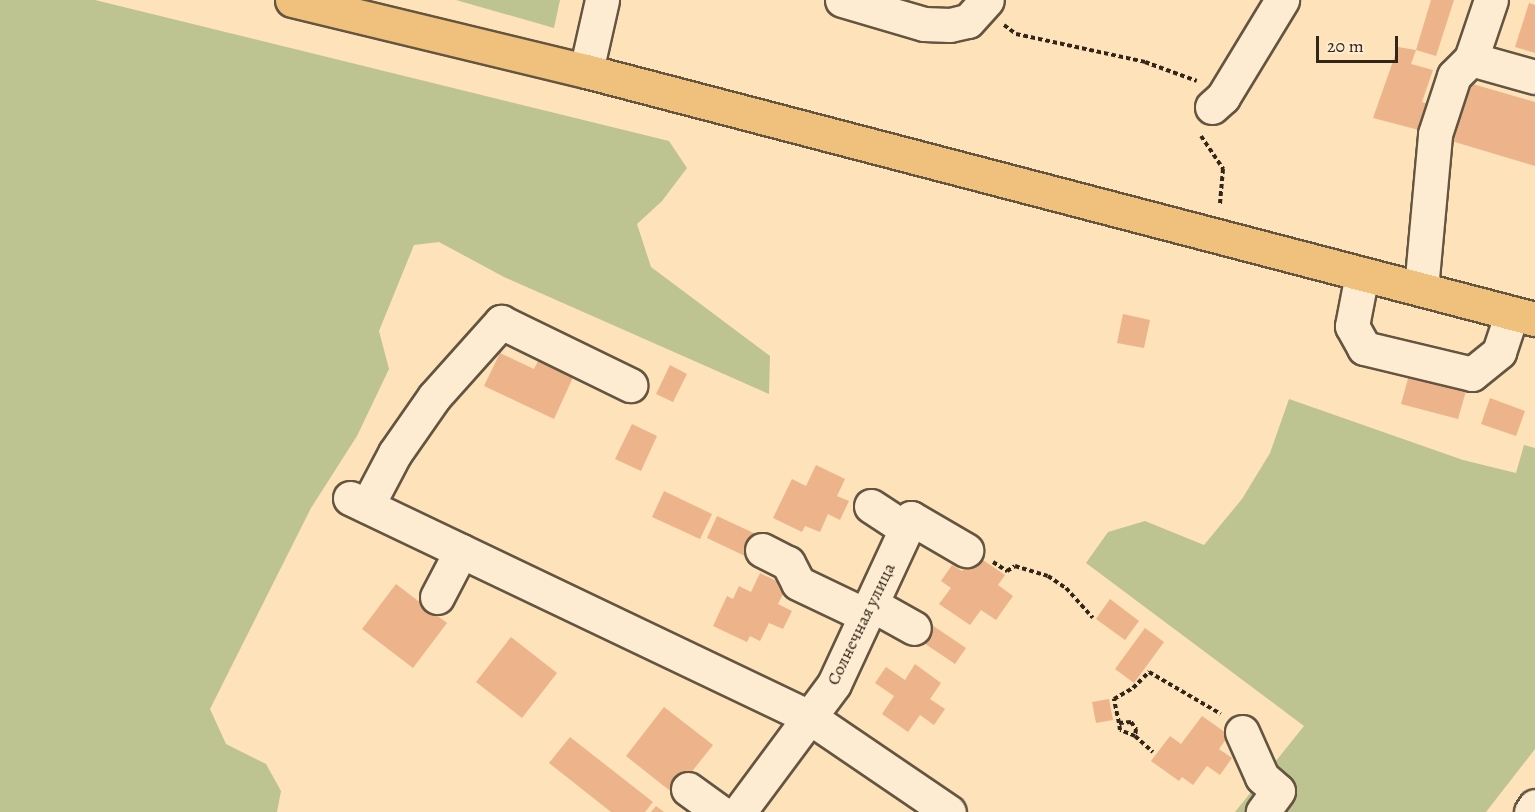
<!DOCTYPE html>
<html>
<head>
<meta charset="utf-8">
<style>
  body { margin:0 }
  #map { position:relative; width:1535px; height:812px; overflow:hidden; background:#fee2b9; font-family:Alegreya,serif }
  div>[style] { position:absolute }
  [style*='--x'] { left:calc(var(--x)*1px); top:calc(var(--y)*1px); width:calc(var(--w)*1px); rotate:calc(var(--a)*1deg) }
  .green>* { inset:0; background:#bdc491 }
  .building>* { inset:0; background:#edb48b }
  .path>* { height:4px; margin-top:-2px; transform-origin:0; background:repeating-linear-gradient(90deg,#312619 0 4.5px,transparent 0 7.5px) }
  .roads { filter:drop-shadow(2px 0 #645541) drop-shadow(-2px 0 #645541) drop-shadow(0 2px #645541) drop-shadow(0 -2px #645541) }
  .minor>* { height:33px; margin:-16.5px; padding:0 16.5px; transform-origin:16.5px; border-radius:16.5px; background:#feecd2 }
  .major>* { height:33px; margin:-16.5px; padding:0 16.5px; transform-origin:16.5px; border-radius:16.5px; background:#efc17c }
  span { translate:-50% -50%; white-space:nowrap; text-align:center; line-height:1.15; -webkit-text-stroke:6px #feecd2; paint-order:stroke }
  .street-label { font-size:18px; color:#312619 }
  .scale { position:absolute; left:1316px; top:36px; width:82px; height:27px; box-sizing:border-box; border:3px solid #312619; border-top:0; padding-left:8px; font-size:18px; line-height:21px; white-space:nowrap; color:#312619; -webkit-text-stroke:4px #feecd2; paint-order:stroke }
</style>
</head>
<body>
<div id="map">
  <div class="green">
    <div style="clip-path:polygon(0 0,95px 0,669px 141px,687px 168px,662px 201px,637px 224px,651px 267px,770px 356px,769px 394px,504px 277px,439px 242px,414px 245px,379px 331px,389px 369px,357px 436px,311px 508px,210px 709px,226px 744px,266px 764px,281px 791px,277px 812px,0 812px)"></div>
    <div style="clip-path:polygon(456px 0,560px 0,554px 28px)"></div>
    <div style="clip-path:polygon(1289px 399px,1463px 460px,1516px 473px,1524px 445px,1535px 448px,1535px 749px,1486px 812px,1235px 812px,1304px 726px,1086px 563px,1108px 532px,1145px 521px,1204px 545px,1242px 499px,1270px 453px)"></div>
  </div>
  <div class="building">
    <div style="clip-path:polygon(1431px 0,1454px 0,1436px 56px,1416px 50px,1411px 64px,1433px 70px,1422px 102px,1432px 105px,1423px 131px,1373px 118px,1398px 47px,1416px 50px)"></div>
    <div style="clip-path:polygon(1529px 3px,1535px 5px,1535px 53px,1515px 47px)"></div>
    <div style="clip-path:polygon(1466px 82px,1535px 102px,1535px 166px,1448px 140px)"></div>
    <div style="clip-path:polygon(1123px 314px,1150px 320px,1144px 348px,1117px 343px)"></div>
    <div style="clip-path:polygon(500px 353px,534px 369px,540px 357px,575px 373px,554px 419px,484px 386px)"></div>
    <div style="clip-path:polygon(670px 365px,687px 374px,673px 402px,656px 394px)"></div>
    <div style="clip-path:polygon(1409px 375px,1466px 391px,1458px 419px,1401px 404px)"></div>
    <div style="clip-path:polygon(1490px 398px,1525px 411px,1516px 436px,1481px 424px)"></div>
    <div style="clip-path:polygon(632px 424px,657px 436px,641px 471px,615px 459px)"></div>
    <div style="clip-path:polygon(816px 465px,845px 479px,837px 496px,849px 501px,840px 520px,828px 514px,820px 532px,805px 526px,802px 532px,773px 518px,792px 479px,806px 486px)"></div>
    <div style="clip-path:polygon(664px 491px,712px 514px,700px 539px,652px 517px)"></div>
    <div style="clip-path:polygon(717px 516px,758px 535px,747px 557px,707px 538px)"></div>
    <div style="clip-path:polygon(974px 554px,1005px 575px,998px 585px,1013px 596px,996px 620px,981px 610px,970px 625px,939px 604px,951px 588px,941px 581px,952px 565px,962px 571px)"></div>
    <div style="clip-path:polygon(760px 573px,787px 586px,778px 604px,792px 611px,783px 629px,769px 623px,760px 641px,750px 636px,747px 642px,713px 626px,727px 596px,733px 599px,739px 586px,751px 592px)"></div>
    <div style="clip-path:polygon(396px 584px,447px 623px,413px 668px,362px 629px)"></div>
    <div style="clip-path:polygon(1110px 599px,1139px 621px,1125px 640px,1096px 619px)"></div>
    <div style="clip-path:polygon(929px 623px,966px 648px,955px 664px,918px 639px)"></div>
    <div style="clip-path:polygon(1145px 628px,1164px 642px,1134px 683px,1115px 669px)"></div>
    <div style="clip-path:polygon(511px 637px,557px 673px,522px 718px,476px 682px)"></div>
    <div style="clip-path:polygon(915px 664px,941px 683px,930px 699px,945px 709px,934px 725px,920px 715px,908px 732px,882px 714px,894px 696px,875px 683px,886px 667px,905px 680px)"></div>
    <div style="clip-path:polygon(1109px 699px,1113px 720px,1096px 723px,1092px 702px)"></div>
    <div style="clip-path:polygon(664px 707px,713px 745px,674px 794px,626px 756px)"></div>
    <div style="clip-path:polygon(1202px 716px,1229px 735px,1219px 749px,1232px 758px,1220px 775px,1207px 766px,1193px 785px,1182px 777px,1179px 781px,1151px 761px,1170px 736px,1181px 744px)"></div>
    <div style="clip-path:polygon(570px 737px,653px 802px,645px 812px,611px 812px,549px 763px)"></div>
    <div style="clip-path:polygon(656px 806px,664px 812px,651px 812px)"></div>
  </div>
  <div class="path">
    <div style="--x:1004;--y:25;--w:15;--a:37"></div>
    <div style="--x:1016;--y:34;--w:132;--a:12.2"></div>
    <div style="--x:1145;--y:62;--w:55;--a:20.1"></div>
    <div style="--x:1201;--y:136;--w:40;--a:56"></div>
    <div style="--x:1223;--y:169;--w:36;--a:95"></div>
    <div style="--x:993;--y:562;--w:17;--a:33"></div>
    <div style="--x:1007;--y:571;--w:9;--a:-32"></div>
    <div style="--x:1015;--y:566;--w:34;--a:17"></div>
    <div style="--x:1048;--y:576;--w:22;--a:34"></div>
    <div style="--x:1066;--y:588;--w:40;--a:48"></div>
    <div style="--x:1119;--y:723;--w:12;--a:-5"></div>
    <div style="--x:1131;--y:722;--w:9;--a:54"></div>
    <div style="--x:1136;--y:729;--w:7;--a:98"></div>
    <div style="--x:1135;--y:736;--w:16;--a:-158"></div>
    <div style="--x:1120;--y:730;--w:7;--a:-98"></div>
    <div style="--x:1119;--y:723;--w:25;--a:-102"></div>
    <div style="--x:1114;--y:699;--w:22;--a:-30"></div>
    <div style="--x:1133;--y:688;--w:23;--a:-45"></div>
    <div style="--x:1149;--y:672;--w:83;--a:30.3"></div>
    <div style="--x:1135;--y:736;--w:24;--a:42"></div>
  </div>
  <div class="roads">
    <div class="minor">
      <div style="--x:842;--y:0;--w:85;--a:16.3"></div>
      <div style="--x:924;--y:24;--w:26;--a:2"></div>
      <div style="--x:950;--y:25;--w:18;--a:-13"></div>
      <div style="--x:968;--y:21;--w:28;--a:-48"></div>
      <div style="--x:1471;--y:59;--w:66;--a:15.7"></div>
      <div style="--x:586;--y:71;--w:73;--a:-77.3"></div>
      <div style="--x:1212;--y:107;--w:15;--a:-42"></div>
      <div style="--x:1223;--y:97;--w:114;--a:-58.7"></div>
      <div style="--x:1362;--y:274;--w:53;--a:100.9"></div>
      <div style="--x:1352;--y:326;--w:25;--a:61"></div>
      <div style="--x:1364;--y:348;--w:111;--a:13.5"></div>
      <div style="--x:1472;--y:374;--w:35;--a:-39"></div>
      <div style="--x:1499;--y:352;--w:41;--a:-71.6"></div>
      <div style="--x:1421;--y:289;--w:156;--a:-84.8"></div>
      <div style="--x:1435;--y:134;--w:61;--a:-71.9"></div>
      <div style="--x:1454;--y:76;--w:24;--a:-45"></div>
      <div style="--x:1471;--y:59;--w:62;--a:-71.3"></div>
      <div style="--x:350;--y:498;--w:509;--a:25.51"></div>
      <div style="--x:809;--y:717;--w:169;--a:34.2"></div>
      <div style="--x:367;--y:506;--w:60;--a:-62.2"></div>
      <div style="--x:395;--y:453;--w:68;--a:-55.1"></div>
      <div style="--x:434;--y:397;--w:101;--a:-48.2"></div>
      <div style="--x:501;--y:322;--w:144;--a:26"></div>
      <div style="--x:871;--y:506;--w:42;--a:33.3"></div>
      <div style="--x:762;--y:550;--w:29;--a:27"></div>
      <div style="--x:788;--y:563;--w:22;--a:63"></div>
      <div style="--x:798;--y:583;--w:74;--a:25.5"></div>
      <div style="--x:437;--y:597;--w:52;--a:-62.4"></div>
      <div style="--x:871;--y:604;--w:49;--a:29.2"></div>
      <div style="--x:1242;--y:732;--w:49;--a:66"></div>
      <div style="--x:1262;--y:777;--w:21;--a:41"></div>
      <div style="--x:1278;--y:791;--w:26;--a:126"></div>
      <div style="--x:688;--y:789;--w:39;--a:36"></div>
      <div style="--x:739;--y:812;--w:159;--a:-53.4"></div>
      <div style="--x:834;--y:684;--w:183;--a:-65.1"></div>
      <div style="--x:911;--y:518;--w:64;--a:30.2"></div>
      <div style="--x:1531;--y:812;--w:7;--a:-56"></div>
    </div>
    <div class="major">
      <div style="--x:292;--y:0;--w:302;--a:13.6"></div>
      <div style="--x:586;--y:71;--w:981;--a:14.65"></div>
    </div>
  </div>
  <div class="street-label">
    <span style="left:861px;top:624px;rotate:-64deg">Солнечная улица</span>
  </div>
  <div class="scale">20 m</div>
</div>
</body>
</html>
